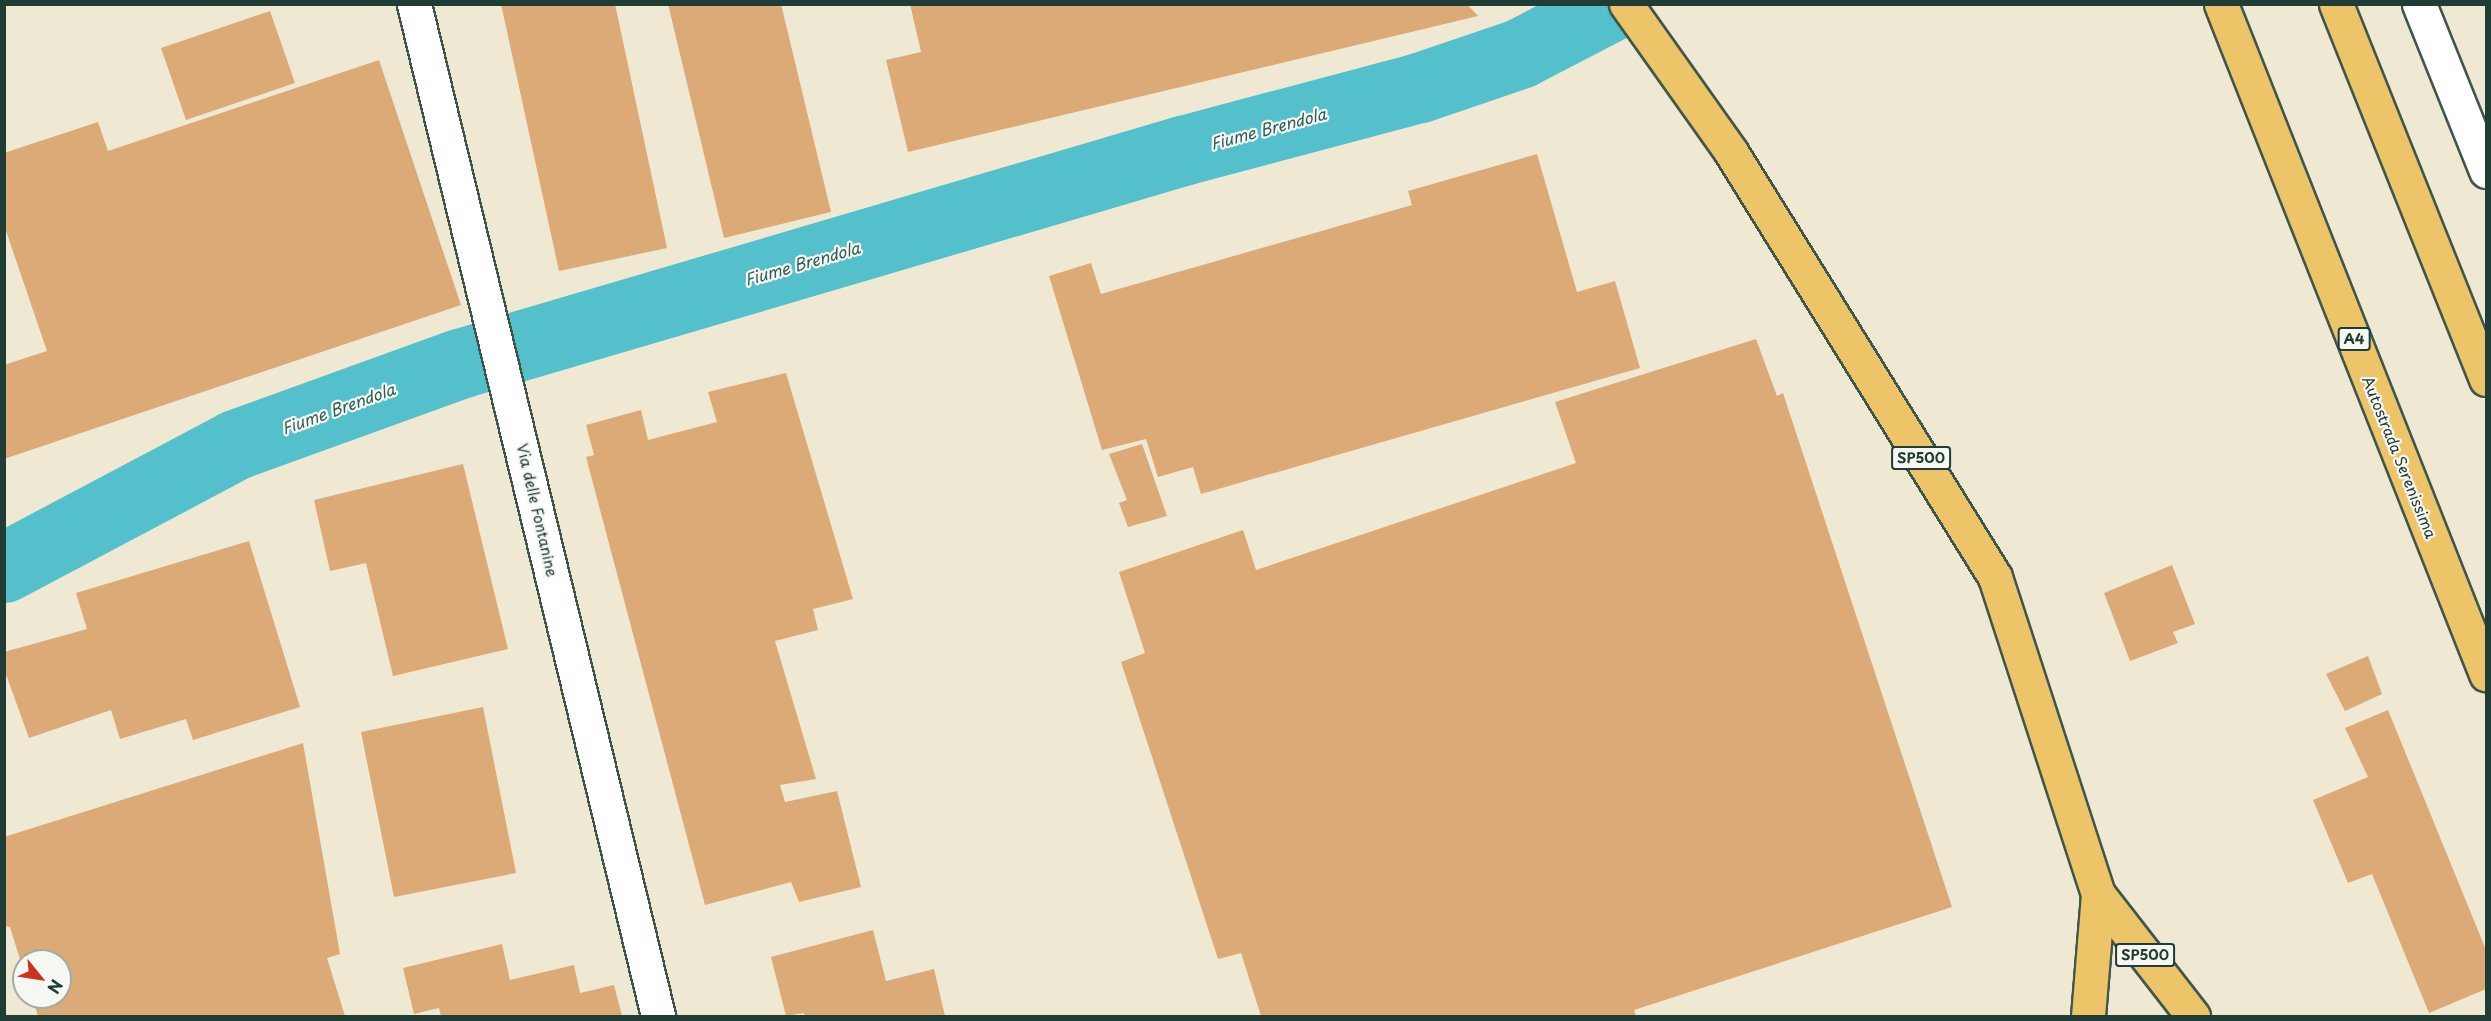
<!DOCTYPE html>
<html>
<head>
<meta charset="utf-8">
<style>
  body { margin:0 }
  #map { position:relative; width:2491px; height:1021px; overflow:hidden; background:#efe9d3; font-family:"Playpen Sans",sans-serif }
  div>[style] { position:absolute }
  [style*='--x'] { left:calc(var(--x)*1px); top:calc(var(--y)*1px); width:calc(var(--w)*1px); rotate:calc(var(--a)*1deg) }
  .river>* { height:70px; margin:-35px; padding:0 35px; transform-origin:35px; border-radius:35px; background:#53c0cc }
  .building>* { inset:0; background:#dcaa76 }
  .roads { filter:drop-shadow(2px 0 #3e574c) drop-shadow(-2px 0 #3e574c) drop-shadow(0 2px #3e574c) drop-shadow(0 -2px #3e574c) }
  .street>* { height:33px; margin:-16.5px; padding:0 16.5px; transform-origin:16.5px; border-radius:16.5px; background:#fff }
  .primary>* { height:33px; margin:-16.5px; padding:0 16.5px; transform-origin:16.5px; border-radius:16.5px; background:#eec469 }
  .highway>* { height:33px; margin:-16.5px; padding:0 16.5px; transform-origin:16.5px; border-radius:16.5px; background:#eec469 }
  span { translate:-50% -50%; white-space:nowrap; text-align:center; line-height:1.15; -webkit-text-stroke:4.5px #f6f6f2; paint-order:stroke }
  .shield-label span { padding:2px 4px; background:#f6f6f2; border:2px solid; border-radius:4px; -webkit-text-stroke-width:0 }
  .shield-label { font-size:14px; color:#1f3d34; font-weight:700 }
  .street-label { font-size:15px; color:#1f3d34 }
  .water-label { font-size:16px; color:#2c5e5a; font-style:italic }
  .frame { position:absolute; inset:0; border:6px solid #1f3d34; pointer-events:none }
  .north { position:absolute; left:12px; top:949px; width:60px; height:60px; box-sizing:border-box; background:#f6f6f2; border:2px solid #a0aca6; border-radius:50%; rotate:120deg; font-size:16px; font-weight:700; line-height:24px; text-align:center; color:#1f3d34 }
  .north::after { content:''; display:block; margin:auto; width:21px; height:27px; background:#c8321e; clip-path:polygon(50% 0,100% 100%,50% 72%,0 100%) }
</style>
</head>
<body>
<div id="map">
  <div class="river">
    <div style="--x:4;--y:568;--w:263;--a:-27.9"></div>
    <div style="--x:236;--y:445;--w:238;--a:-19.9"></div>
    <div style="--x:460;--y:364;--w:754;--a:-16.42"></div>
    <div style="--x:1183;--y:151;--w:245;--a:-14.9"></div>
    <div style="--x:1420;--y:88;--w:106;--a:-18.8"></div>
    <div style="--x:1520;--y:54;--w:108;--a:-27.5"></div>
  </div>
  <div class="building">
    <div style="clip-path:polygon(501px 4px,615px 4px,667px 248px,559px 271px)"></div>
    <div style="clip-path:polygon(668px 4px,781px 4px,831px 212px,724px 238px)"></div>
    <div style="clip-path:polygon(910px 4px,1467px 4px,1478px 16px,908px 152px,886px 60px,921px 52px)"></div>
    <div style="clip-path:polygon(270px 11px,295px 83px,186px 120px,161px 48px)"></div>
    <div style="clip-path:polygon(379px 60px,461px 305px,4px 459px,4px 365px,47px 351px,4px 225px,4px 153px,98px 122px,108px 151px)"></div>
    <div style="clip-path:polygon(1537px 154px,1577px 292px,1615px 281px,1640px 368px,1201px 494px,1193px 467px,1158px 477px,1146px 439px,1102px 450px,1049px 276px,1091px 263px,1101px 294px,1412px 205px,1408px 191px)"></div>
    <div style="clip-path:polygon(1756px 339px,1777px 396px,1783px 393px,1952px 907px,1634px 1010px,1636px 1016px,1261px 1016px,1241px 953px,1218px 959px,1121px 662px,1145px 653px,1119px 572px,1243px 530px,1256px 570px,1576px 463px,1555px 402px)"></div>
    <div style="clip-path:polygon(786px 373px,853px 599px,813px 609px,818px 630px,775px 641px,816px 779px,780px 785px,785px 802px,837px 791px,861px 887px,799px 902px,791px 882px,705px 905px,586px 457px,594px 455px,586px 425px,641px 410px,648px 440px,717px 422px,708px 392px)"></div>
    <div style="clip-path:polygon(1142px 444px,1167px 516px,1128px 527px,1119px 503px,1127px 500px,1109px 454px)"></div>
    <div style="clip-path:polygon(463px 464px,508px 649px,393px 676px,366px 563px,330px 571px,314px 500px)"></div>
    <div style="clip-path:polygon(249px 541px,300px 707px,193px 740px,186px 719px,120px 739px,111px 710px,29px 738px,4px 669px,4px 652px,87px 629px,76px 593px)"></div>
    <div style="clip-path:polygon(2172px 565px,2195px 624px,2173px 632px,2178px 643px,2130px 661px,2104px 593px)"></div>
    <div style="clip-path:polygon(2368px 656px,2382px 694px,2345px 711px,2326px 674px)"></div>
    <div style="clip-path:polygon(483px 707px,516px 873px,394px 897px,361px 732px)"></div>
    <div style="clip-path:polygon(2388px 710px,2486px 950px,2486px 989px,2429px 1013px,2372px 874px,2348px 883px,2313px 800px,2368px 777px,2345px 728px)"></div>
    <div style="clip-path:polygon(303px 743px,340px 954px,327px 958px,345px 1016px,38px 1016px,32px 997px,60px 997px,60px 961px,24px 961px,23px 969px,10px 927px,4px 926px,4px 837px)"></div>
    <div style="clip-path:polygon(873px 930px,886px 981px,934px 969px,945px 1016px,805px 1016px,804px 1013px,786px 1016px,771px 957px)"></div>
    <div style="clip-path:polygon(502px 944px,510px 980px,574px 965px,580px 993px,614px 985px,622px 1016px,441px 1016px,439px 1008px,414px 1014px,403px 968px)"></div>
  </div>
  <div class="roads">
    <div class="street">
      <div style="--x:414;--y:4;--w:1041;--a:76.44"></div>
      <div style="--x:2419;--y:4;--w:180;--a:68.1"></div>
    </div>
    <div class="primary">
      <div style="--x:1626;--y:4;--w:181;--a:54.6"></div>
      <div style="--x:1731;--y:152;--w:500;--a:58.15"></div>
      <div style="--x:1995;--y:577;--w:333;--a:72"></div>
      <div style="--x:2098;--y:894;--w:155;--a:52.1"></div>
      <div style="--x:2088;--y:1016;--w:122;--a:-85.3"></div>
    </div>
    <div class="highway">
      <div style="--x:2221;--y:4;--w:721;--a:68.42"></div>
      <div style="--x:2336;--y:4;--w:404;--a:68.2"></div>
    </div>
  </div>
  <div class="shield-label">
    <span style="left:2354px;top:339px">A4</span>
    <span style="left:1921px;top:458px">SP500</span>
    <span style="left:2145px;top:955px">SP500</span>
  </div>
  <div class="street-label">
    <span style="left:2400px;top:457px;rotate:68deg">Autostrada Serenissima</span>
    <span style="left:538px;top:510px;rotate:77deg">Via delle Fontanine</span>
  </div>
  <div class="water-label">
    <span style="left:1268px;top:128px;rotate:-15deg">Fiume Brendola</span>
    <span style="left:802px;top:263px;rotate:-16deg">Fiume Brendola</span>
    <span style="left:338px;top:408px;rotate:-20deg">Fiume Brendola</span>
  </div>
  <div class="frame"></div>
  <div class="north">N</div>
</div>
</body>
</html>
